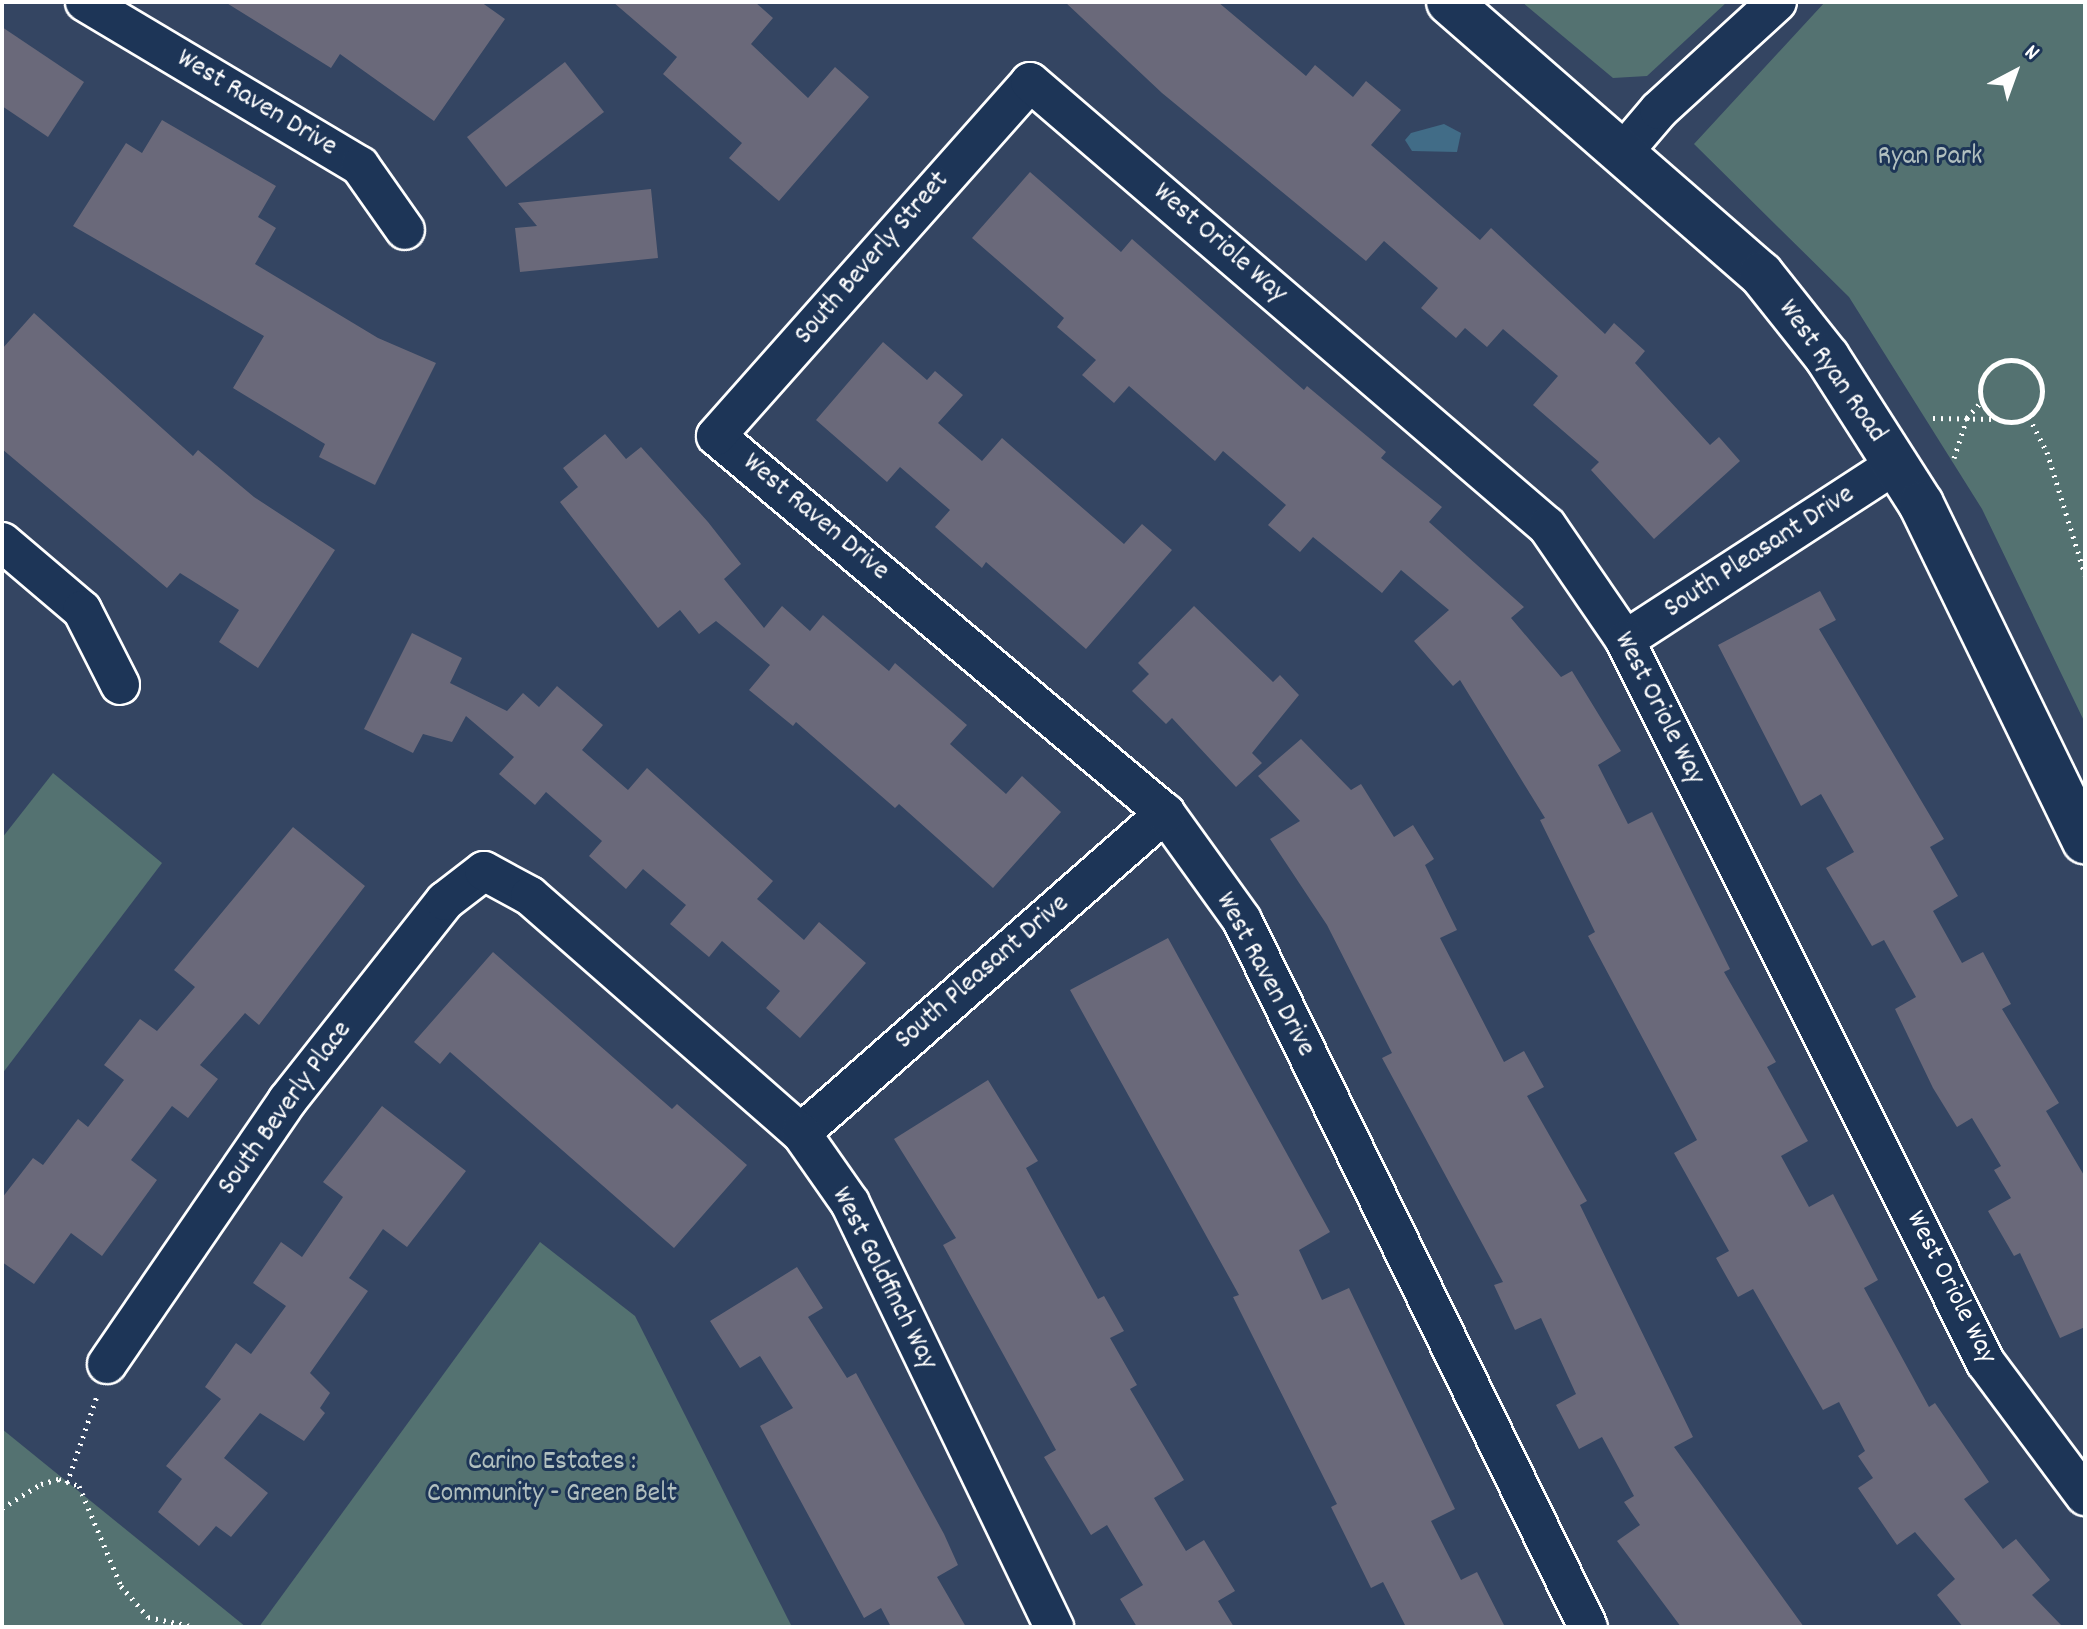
<!DOCTYPE html>
<html>
<head>
<meta charset="utf-8">
<style>
  body { margin:0 }
  #map { position:relative; width:2087px; height:1629px; overflow:hidden; background:#344562; font-family:Dekko,sans-serif }
  div>[style] { position:absolute }
  [style*='--x'] { left:calc(var(--x)*1px); top:calc(var(--y)*1px); width:calc(var(--w)*1px); rotate:calc(var(--a)*1deg) }
  .green>* { inset:0; background:#547271 }
  .water>* { inset:0; background:#416c87 }
  .building>* { inset:0; background:#6a697a }
  .path>* { height:5px; margin-top:-2.5px; transform-origin:0; background:repeating-linear-gradient(90deg,#fff 0 2px,transparent 0 8px) }
  .path>.ring { margin:-2.5px; padding:0; box-sizing:content-box; background:none; border:5px solid #fff; border-radius:50% }
  .roads { filter:drop-shadow(2px 0 #fff) drop-shadow(-2px 0 #fff) drop-shadow(0 2px #fff) drop-shadow(0 -2px #fff) }
  .street>* { height:38px; margin:-19px; padding:0 19px; transform-origin:19px; border-radius:19px; background:#1d3557 }
  .secondary>* { height:44px; margin:-22px; padding:0 22px; transform-origin:22px; border-radius:22px; background:#1d3557 }
  span { translate:-50% -50%; white-space:nowrap; text-align:center; line-height:1.15; -webkit-text-stroke:6px #1d3557; paint-order:stroke }
  .street-label { font-size:28px; color:#fff }
  .park-label { font-size:28px; color:#b2c0bf }
  .frame { position:absolute; inset:0; border:4px solid #fff; pointer-events:none }
  .north { position:absolute; left:1975px; top:32px; width:80px; height:80px; -webkit-text-stroke:6px #1d3557; paint-order:stroke; rotate:41deg; font-size:22px; font-weight:700; line-height:32px; text-align:center; color:#fff }
  .north::after { content:''; display:block; margin:auto; width:28px; height:36px; background:#fff; clip-path:polygon(50% 0,100% 100%,50% 72%,0 100%) }
</style>
</head>
<body>
<div id="map">
  <div class="green">
    <div style="clip-path:polygon(1522px 2px,1727px 2px,1647px 76px,1613px 78px)"></div>
    <div style="clip-path:polygon(1825px 2px,2085px 2px,2085px 723px,1982px 509px,1849px 297px,1694px 144px)"></div>
    <div style="clip-path:polygon(53px 773px,162px 863px,2px 1074px,2px 838px)"></div>
    <div style="clip-path:polygon(540px 1242px,635px 1316px,792px 1627px,259px 1627px)"></div>
    <div style="clip-path:polygon(2px 1429px,246px 1627px,2px 1627px)"></div>
  </div>
  <div class="water">
    <div style="clip-path:polygon(1444px 124px,1461px 133px,1457px 152px,1412px 151px,1405px 140px,1411px 133px)"></div>
  </div>
  <div class="building">
    <div style="clip-path:polygon(225px 2px,481px 2px,505px 19px,434px 121px,340px 54px,331px 68px)"></div>
    <div style="clip-path:polygon(613px 2px,755px 2px,773px 18px,751px 44px,808px 98px,835px 67px,869px 97px,779px 201px,729px 158px,742px 143px,663px 74px,677px 57px)"></div>
    <div style="clip-path:polygon(1065px 2px,1218px 2px,1306px 76px,1315px 65px,1353px 97px,1366px 81px,1401px 110px,1371px 145px,1480px 240px,1491px 228px,1605px 334px,1614px 323px,1645px 351px,1635px 363px,1710px 445px,1719px 437px,1740px 461px,1654px 539px,1591px 470px,1599px 462px,1533px 405px,1558px 376px,1503px 329px,1487px 347px,1465px 328px,1456px 338px,1421px 308px,1438px 288px,1384px 241px,1366px 261px,1162px 93px)"></div>
    <div style="clip-path:polygon(2px 27px,84px 82px,48px 137px,2px 106px)"></div>
    <div style="clip-path:polygon(565px 62px,604px 112px,506px 187px,467px 137px)"></div>
    <div style="clip-path:polygon(162px 120px,276px 186px,258px 217px,276px 228px,255px 264px,378px 338px,436px 363px,375px 485px,319px 457px,325px 444px,233px 388px,264px 336px,73px 226px,126px 143px,142px 153px)"></div>
    <div style="clip-path:polygon(1030px 172px,1121px 252px,1132px 239px,1304px 390px,1307px 386px,1386px 452px,1381px 458px,1442px 507px,1429px 522px,1524px 607px,1511px 618px,1561px 677px,1572px 671px,1621px 751px,1598px 765px,1628px 824px,1652px 812px,1730px 969px,1724px 972px,1776px 1062px,1767px 1067px,1808px 1141px,1781px 1156px,1809px 1207px,1833px 1194px,1878px 1280px,1864px 1288px,1929px 1407px,1935px 1403px,1989px 1482px,1964px 1499px,2003px 1549px,2016px 1539px,2050px 1580px,2032px 1595px,2063px 1627px,1963px 1627px,1937px 1595px,1955px 1579px,1915px 1532px,1897px 1545px,1858px 1488px,1873px 1478px,1858px 1456px,1865px 1451px,1839px 1402px,1823px 1410px,1753px 1289px,1738px 1297px,1716px 1258px,1729px 1251px,1674px 1153px,1697px 1140px,1588px 936px,1595px 932px,1540px 820px,1545px 818px,1460px 680px,1453px 686px,1414px 641px,1449px 610px,1401px 570px,1382px 593px,1313px 537px,1300px 552px,1268px 525px,1286px 505px,1223px 451px,1215px 461px,1129px 386px,1114px 403px,1082px 375px,1096px 360px,1057px 327px,1064px 318px,972px 238px)"></div>
    <div style="clip-path:polygon(651px 189px,658px 258px,520px 272px,515px 228px,537px 226px,518px 203px)"></div>
    <div style="clip-path:polygon(34px 313px,193px 456px,198px 450px,254px 497px,335px 550px,258px 668px,219px 642px,239px 610px,180px 573px,167px 588px,2px 449px,2px 349px)"></div>
    <div style="clip-path:polygon(883px 342px,927px 380px,935px 371px,963px 395px,938px 423px,982px 461px,1002px 438px,1124px 544px,1142px 524px,1172px 550px,1086px 649px,986px 562px,982px 568px,935px 527px,950px 510px,900px 467px,887px 482px,816px 420px)"></div>
    <div style="clip-path:polygon(605px 434px,626px 459px,641px 447px,708px 522px,741px 564px,724px 579px,764px 628px,782px 606px,810px 631px,823px 615px,889px 671px,895px 663px,967px 725px,950px 744px,1006px 794px,1022px 776px,1061px 812px,993px 888px,899px 804px,895px 808px,796px 722px,793px 726px,749px 690px,770px 665px,716px 621px,699px 634px,680px 610px,658px 628px,560px 502px,578px 487px,563px 468px)"></div>
    <div style="clip-path:polygon(1820px 591px,1836px 620px,1819px 629px,1944px 839px,1930px 847px,1958px 896px,1933px 911px,1962px 963px,1983px 952px,2011px 1004px,2002px 1009px,2059px 1103px,2046px 1111px,2085px 1177px,2085px 1327px,2060px 1338px,2020px 1253px,2014px 1256px,1988px 1211px,2011px 1198px,1994px 1170px,2001px 1166px,1972px 1118px,1957px 1127px,1933px 1088px,1895px 1009px,1916px 997px,1884px 940px,1872px 946px,1826px 868px,1854px 852px,1821px 794px,1801px 806px,1718px 645px)"></div>
    <div style="clip-path:polygon(1194px 606px,1273px 682px,1280px 675px,1299px 695px,1252px 753px,1262px 763px,1236px 787px,1172px 718px,1166px 724px,1132px 691px,1149px 674px,1138px 663px)"></div>
    <div style="clip-path:polygon(412px 633px,462px 658px,450px 683px,507px 711px,523px 693px,539px 707px,557px 686px,603px 725px,582px 750px,628px 790px,647px 768px,773px 881px,757px 899px,804px 940px,819px 922px,866px 963px,800px 1038px,766px 1008px,780px 991px,722px 941px,709px 957px,670px 924px,686px 905px,643px 869px,626px 889px,589px 856px,602px 841px,546px 792px,535px 805px,499px 774px,514px 757px,466px 716px,452px 742px,423px 734px,413px 753px,364px 729px)"></div>
    <div style="clip-path:polygon(1301px 739px,1351px 790px,1361px 784px,1394px 837px,1413px 825px,1434px 859px,1425px 865px,1457px 930px,1440px 938px,1504px 1062px,1524px 1051px,1544px 1087px,1527px 1096px,1587px 1201px,1580px 1205px,1693px 1437px,1674px 1447px,1804px 1627px,1681px 1627px,1617px 1541px,1640px 1525px,1624px 1502px,1634px 1496px,1602px 1437px,1579px 1449px,1556px 1405px,1576px 1394px,1541px 1318px,1515px 1330px,1494px 1285px,1503px 1282px,1382px 1058px,1392px 1053px,1327px 925px,1270px 839px,1300px 821px,1258px 776px)"></div>
    <div style="clip-path:polygon(293px 827px,365px 886px,259px 1025px,245px 1013px,200px 1065px,218px 1079px,188px 1118px,172px 1106px,131px 1160px,157px 1180px,102px 1256px,71px 1233px,34px 1284px,2px 1262px,2px 1198px,33px 1158px,43px 1165px,78px 1119px,88px 1127px,124px 1080px,104px 1065px,140px 1019px,157px 1031px,195px 987px,174px 970px)"></div>
    <div style="clip-path:polygon(1168px 938px,1330px 1232px,1299px 1250px,1322px 1300px,1349px 1288px,1455px 1509px,1431px 1521px,1461px 1580px,1477px 1572px,1505px 1627px,1406px 1627px,1383px 1582px,1371px 1588px,1331px 1507px,1337px 1504px,1233px 1297px,1239px 1295px,1070px 990px)"></div>
    <div style="clip-path:polygon(493px 952px,672px 1109px,677px 1104px,747px 1165px,674px 1248px,450px 1052px,440px 1064px,414px 1042px)"></div>
    <div style="clip-path:polygon(988px 1080px,1038px 1161px,1026px 1168px,1098px 1299px,1104px 1296px,1124px 1331px,1110px 1338px,1137px 1385px,1130px 1389px,1184px 1480px,1154px 1498px,1186px 1551px,1204px 1540px,1235px 1591px,1218px 1601px,1234px 1627px,1137px 1627px,1120px 1599px,1143px 1585px,1107px 1525px,1091px 1535px,1044px 1457px,1056px 1450px,943px 1245px,956px 1238px,894px 1139px)"></div>
    <div style="clip-path:polygon(382px 1106px,466px 1171px,407px 1247px,383px 1229px,349px 1278px,368px 1291px,310px 1373px,330px 1393px,320px 1408px,325px 1413px,304px 1441px,260px 1413px,224px 1458px,268px 1493px,231px 1537px,216px 1526px,199px 1546px,158px 1512px,182px 1479px,166px 1466px,221px 1399px,205px 1387px,236px 1343px,251px 1354px,286px 1306px,253px 1283px,281px 1242px,302px 1257px,343px 1197px,323px 1182px)"></div>
    <div style="clip-path:polygon(797px 1267px,823px 1308px,808px 1317px,847px 1378px,856px 1373px,944px 1534px,958px 1565px,937px 1577px,966px 1627px,891px 1627px,881px 1608px,864px 1618px,760px 1426px,793px 1408px,760px 1356px,740px 1368px,710px 1321px)"></div>
  </div>
  <div class="path">
    <div class="ring" style="left:1980px;top:360px;width:57px;height:57px"></div>
    <div style="--x:2029;--y:417;--w:39;--a:63"></div>
    <div style="--x:2047;--y:452;--w:129;--a:72.8"></div>
    <div style="--x:1933;--y:418;--w:62;--a:0.9"></div>
    <div style="--x:1954;--y:458;--w:42;--a:-72"></div>
    <div style="--x:1967;--y:418;--w:21;--a:-49"></div>
    <div style="--x:67;--y:1483;--w:92;--a:-71"></div>
    <div style="--x:2;--y:1508;--w:46;--a:-31.6"></div>
    <div style="--x:41;--y:1484;--w:19;--a:-16"></div>
    <div style="--x:59;--y:1479;--w:21;--a:19"></div>
    <div style="--x:79;--y:1486;--w:108;--a:67.2"></div>
    <div style="--x:121;--y:1586;--w:41;--a:48.9"></div>
    <div style="--x:148;--y:1617;--w:48;--a:12"></div>
  </div>
  <div class="roads">
    <div class="street">
      <div style="--x:85;--y:2;--w:320;--a:30.8"></div>
      <div style="--x:360;--y:166;--w:78;--a:54.9"></div>
      <div style="--x:1625;--y:150;--w:52;--a:-49.6"></div>
      <div style="--x:1659;--y:110;--w:160;--a:-42.5"></div>
      <div style="--x:2;--y:542;--w:105;--a:40.4"></div>
      <div style="--x:82;--y:610;--w:84;--a:63.1"></div>
      <div style="--x:1625;--y:640;--w:321;--a:-33"></div>
      <div style="--x:801;--y:1133;--w:485;--a:-41.3"></div>
      <div style="--x:107;--y:1364;--w:319;--a:-55.6"></div>
      <div style="--x:287;--y:1101;--w:255;--a:-51.7"></div>
      <div style="--x:445;--y:901;--w:49;--a:-37.6"></div>
      <div style="--x:484;--y:871;--w:52;--a:28.5"></div>
      <div style="--x:530;--y:896;--w:360;--a:41.2"></div>
      <div style="--x:801;--y:1133;--w:85;--a:55"></div>
      <div style="--x:850;--y:1203;--w:471;--a:64.3"></div>
      <div style="--x:1588;--y:1627;--w:787;--a:-116.08"></div>
      <div style="--x:1242;--y:920;--w:132;--a:-125.7"></div>
      <div style="--x:1165;--y:813;--w:586;--a:-139.98"></div>
      <div style="--x:716;--y:436;--w:473;--a:-48.4"></div>
      <div style="--x:1030;--y:82;--w:681;--a:40.66"></div>
      <div style="--x:1547;--y:526;--w:138;--a:55.6"></div>
      <div style="--x:1625;--y:640;--w:808;--a:63.47"></div>
      <div style="--x:1986;--y:1363;--w:166;--a:53.3"></div>
    </div>
    <div class="secondary">
      <div style="--x:1449;--y:2;--w:414;--a:41.1"></div>
      <div style="--x:1761;--y:274;--w:106;--a:51.5"></div>
      <div style="--x:1827;--y:357;--w:174;--a:57.4"></div>
      <div style="--x:1921;--y:504;--w:375;--a:64.1"></div>
    </div>
  </div>
  <div class="street-label">
    <span style="left:256px;top:104px;rotate:31deg">West Raven Drive</span>
    <span style="left:1219px;top:244px;rotate:41deg">West Oriole Way</span>
    <span style="left:873px;top:259px;rotate:-49deg">South Beverly Street</span>
    <span style="left:1831px;top:372px;rotate:55deg">West Ryan Road</span>
    <span style="left:815px;top:518px;rotate:40deg">West Raven Drive</span>
    <span style="left:1760px;top:553px;rotate:-33deg">South Pleasant Drive</span>
    <span style="left:1658px;top:709px;rotate:63deg">West Oriole Way</span>
    <span style="left:983px;top:973px;rotate:-41deg">South Pleasant Drive</span>
    <span style="left:1264px;top:975px;rotate:62deg">West Raven Drive</span>
    <span style="left:286px;top:1109px;rotate:-54deg">South Beverly Place</span>
    <span style="left:883px;top:1279px;rotate:63deg">West Goldfinch Way</span>
    <span style="left:1950px;top:1288px;rotate:63deg">West Oriole Way</span>
  </div>
  <div class="park-label">
    <span style="left:1930px;top:158px">Ryan Park</span>
    <span style="left:552px;top:1479px">Carino Estates :<br>Community - Green Belt</span>
  </div>
  <div class="frame"></div>
  <div class="north">N</div>
</div>
</body>
</html>
